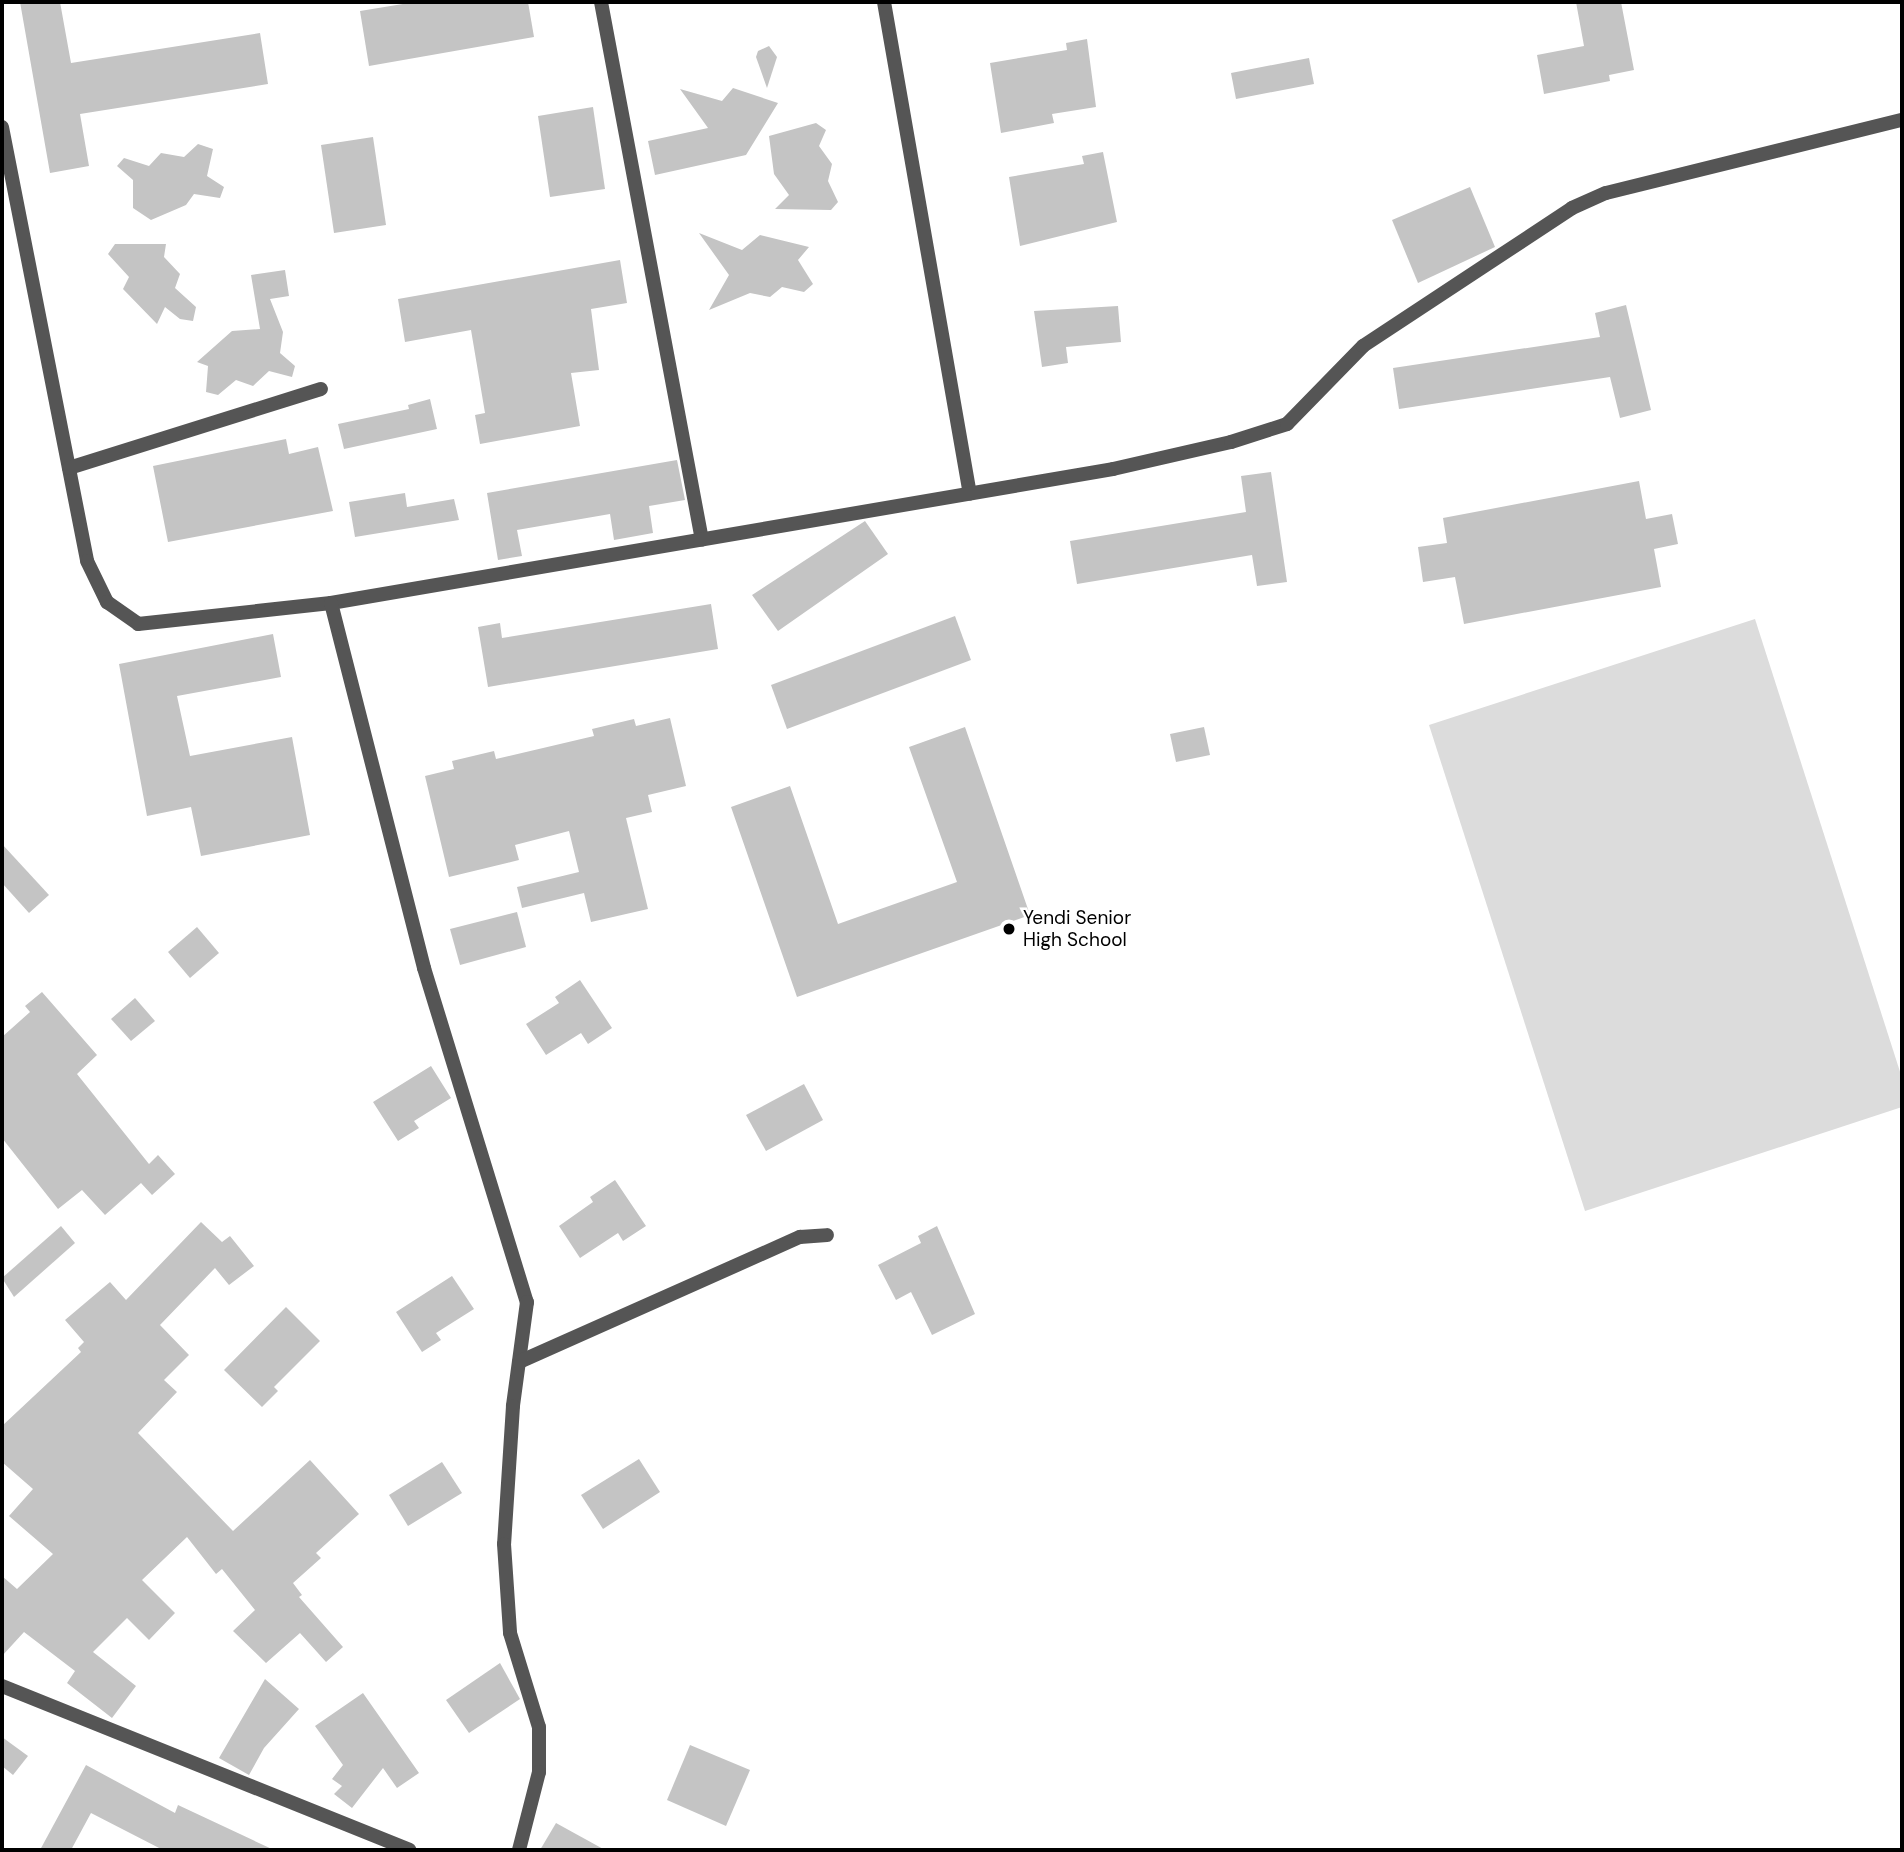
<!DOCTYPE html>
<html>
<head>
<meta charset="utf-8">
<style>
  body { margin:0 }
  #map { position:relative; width:1904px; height:1852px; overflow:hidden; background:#fff; font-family:"DM Sans",sans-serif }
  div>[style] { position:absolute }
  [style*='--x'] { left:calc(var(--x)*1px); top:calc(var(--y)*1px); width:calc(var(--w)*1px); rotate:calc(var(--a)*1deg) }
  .green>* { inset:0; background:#dcdcdc }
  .building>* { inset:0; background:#c4c4c4 }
  .service>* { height:14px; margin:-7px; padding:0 7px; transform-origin:7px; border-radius:7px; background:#555 }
  .tertiary>* { height:14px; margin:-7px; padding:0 7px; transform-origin:7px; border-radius:7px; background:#555 }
  .dots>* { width:19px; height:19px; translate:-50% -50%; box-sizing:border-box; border:4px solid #fff; border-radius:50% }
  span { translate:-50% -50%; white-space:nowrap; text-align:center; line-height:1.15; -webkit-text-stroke:5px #fff; paint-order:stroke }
  .poi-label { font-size:19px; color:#000 }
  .left { translate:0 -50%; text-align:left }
  .frame { position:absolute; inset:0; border:4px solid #000; pointer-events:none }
</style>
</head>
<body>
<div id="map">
  <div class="green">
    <div style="clip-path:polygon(1755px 619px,1902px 1078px,1902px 1107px,1585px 1211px,1429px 725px)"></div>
  </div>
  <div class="building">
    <div style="clip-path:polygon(20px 2px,60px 2px,71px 63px,260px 33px,268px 84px,80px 114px,89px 166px,50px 173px)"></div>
    <div style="clip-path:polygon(415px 2px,528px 2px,534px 37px,369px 66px,360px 11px)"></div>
    <div style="clip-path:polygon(1576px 2px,1621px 2px,1634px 70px,1609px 75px,1610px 81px,1544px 94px,1537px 55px,1584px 46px)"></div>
    <div style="clip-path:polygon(1087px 39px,1096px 107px,1052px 114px,1054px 123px,1001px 133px,990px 63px,1067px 50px,1066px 43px)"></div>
    <div style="clip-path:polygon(769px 46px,777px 57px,767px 88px,756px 57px,758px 51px)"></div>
    <div style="clip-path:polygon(1309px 58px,1314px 84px,1236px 99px,1231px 73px)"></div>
    <div style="clip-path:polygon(733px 88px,778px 103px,746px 155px,655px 175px,648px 141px,708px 128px,680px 89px,722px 101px)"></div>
    <div style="clip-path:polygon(593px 107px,605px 189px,550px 197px,538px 116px)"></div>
    <div style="clip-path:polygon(816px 123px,826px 130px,819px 146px,832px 164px,828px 181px,838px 202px,831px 210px,775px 209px,789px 195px,774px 174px,769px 136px)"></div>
    <div style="clip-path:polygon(373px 137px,386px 225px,334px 233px,321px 145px)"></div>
    <div style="clip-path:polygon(198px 144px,213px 149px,207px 176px,224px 187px,220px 198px,194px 194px,186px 205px,151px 220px,133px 208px,133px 180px,117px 166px,124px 158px,149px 166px,161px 153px,184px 157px)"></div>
    <div style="clip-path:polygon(1103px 152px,1117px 222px,1020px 246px,1009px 177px,1084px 164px,1082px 156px)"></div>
    <div style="clip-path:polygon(1470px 187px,1495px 247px,1418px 283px,1392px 220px)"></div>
    <div style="clip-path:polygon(699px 233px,742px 250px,760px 235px,809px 247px,798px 260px,813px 284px,804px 292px,782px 287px,770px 297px,750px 293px,709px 310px,729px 275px)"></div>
    <div style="clip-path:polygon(115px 244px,166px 244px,164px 257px,180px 274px,175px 288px,196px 307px,193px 321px,180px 319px,165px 307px,157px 324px,123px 289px,129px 277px,108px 254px)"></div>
    <div style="clip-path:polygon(620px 260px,627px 303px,591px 309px,599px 370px,571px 373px,580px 426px,480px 444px,475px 415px,485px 413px,471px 330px,405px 342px,398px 299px)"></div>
    <div style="clip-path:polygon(285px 270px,289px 296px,270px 299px,283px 332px,280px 353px,295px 366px,292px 377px,269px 371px,253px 386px,236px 380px,218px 395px,206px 392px,208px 366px,197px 362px,232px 331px,260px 329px,251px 275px)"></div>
    <div style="clip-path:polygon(1626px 305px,1651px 410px,1620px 418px,1610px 377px,1399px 409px,1393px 368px,1600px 337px,1595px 313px)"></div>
    <div style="clip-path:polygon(1118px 306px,1121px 342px,1066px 347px,1068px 363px,1042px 367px,1034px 311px)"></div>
    <div style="clip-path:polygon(430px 399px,437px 429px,344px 449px,338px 424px,409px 409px,408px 405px)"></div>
    <div style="clip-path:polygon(286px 439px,289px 454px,318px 447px,333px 511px,168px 542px,153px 466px)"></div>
    <div style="clip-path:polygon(677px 460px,685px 500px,649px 506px,653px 533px,614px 540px,610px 514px,517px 530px,522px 556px,498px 560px,487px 493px)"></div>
    <div style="clip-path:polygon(1271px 472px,1287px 582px,1257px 586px,1252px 555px,1077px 584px,1070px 541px,1246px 512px,1241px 476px)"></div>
    <div style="clip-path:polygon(1639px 481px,1646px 519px,1672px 514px,1678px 544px,1654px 549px,1661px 587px,1464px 624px,1455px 577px,1423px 582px,1418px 547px,1447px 543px,1443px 518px)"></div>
    <div style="clip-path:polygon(405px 493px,407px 507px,454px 499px,459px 520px,355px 537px,349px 502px)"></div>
    <div style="clip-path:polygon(865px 521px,888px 554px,778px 631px,752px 595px)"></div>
    <div style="clip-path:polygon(711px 604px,718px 649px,488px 687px,478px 627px,500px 623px,502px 638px)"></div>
    <div style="clip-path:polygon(955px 616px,971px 660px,787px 729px,771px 685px)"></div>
    <div style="clip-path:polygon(273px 634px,281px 677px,177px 696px,190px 756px,292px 737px,310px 835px,201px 856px,191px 807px,147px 816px,119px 664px)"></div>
    <div style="clip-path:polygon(670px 718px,686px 786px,648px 795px,652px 812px,626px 818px,648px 909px,591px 922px,584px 893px,522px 908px,517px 887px,579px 872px,569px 831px,515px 845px,519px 860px,449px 877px,425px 776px,454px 769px,452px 761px,494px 751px,496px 759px,594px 736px,592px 729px,634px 719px,636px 726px)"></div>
    <div style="clip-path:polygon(965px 727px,1030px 915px,797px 997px,731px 807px,790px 786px,838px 924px,957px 882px,909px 747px)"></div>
    <div style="clip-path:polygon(1204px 727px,1210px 755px,1176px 762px,1170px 734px)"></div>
    <div style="clip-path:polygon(2px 844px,49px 895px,29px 913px,2px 883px)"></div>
    <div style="clip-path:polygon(517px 912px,526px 947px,460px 965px,450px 929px)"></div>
    <div style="clip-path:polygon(197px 927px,219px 953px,190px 978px,168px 952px)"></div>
    <div style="clip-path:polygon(580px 980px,612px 1028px,588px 1044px,581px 1033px,546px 1055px,526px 1024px,559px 1003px,555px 997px)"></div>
    <div style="clip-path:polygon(42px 992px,97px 1055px,77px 1074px,149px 1164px,158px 1155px,175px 1174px,152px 1195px,141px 1183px,105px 1215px,82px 1190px,58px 1209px,2px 1138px,2px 1037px,30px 1012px,25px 1006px)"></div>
    <div style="clip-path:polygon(135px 998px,155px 1021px,131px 1041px,111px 1019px)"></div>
    <div style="clip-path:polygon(431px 1066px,451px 1098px,414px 1121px,419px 1128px,398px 1141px,373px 1102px)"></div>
    <div style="clip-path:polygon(804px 1084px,823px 1120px,766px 1151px,746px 1115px)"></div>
    <div style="clip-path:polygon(615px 1180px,646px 1226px,623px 1241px,618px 1233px,580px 1258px,559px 1226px,593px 1202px,590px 1197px)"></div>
    <div style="clip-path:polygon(201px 1222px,222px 1242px,230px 1236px,254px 1266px,229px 1285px,215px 1268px,160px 1325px,189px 1355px,164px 1380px,177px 1392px,138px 1433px,233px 1531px,310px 1460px,359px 1514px,316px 1553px,321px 1558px,293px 1583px,302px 1595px,299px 1597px,343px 1647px,326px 1662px,300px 1633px,266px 1663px,233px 1631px,255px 1610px,222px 1569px,216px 1574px,187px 1537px,142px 1580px,175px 1613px,149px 1640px,127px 1618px,93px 1652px,136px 1686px,112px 1718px,67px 1683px,75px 1671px,24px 1632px,2px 1656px,2px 1576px,17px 1589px,53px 1554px,9px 1516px,33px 1489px,2px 1462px,2px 1426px,81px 1352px,78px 1348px,84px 1342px,65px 1320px,110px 1282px,126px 1300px)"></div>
    <div style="clip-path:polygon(61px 1226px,75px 1243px,14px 1297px,2px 1278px)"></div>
    <div style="clip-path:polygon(937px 1226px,975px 1314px,932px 1335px,911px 1292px,896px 1300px,878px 1265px,921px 1243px,918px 1236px)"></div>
    <div style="clip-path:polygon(452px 1276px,474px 1309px,436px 1333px,441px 1340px,422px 1352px,396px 1312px)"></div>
    <div style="clip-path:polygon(286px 1307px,320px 1341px,274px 1387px,278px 1391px,262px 1407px,224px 1370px)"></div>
    <div style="clip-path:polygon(639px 1459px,660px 1492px,603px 1529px,581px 1495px)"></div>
    <div style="clip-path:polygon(442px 1462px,462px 1493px,408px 1526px,389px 1495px)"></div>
    <div style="clip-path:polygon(500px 1663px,520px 1699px,469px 1733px,446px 1700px)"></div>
    <div style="clip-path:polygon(265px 1679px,299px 1709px,264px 1748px,249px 1775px,219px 1758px)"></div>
    <div style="clip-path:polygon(363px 1693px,419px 1773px,397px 1788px,383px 1768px,352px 1808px,334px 1794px,342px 1786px,332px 1779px,343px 1765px,315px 1726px)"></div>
    <div style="clip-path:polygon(2px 1737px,28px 1756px,13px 1775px,2px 1766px)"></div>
    <div style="clip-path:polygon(690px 1745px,750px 1770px,726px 1826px,667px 1800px)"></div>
    <div style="clip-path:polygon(86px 1765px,175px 1813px,178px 1805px,274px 1850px,163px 1850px,91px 1813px,71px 1850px,40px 1850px)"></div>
    <div style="clip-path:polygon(556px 1823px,605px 1850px,540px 1850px)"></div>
  </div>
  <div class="service">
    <div style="--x:601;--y:2;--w:547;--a:79.37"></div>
    <div style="--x:884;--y:2;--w:499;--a:80.1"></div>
    <div style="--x:2;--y:127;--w:442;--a:78.9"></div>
    <div style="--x:87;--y:561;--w:46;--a:64"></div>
    <div style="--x:107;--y:602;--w:38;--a:35"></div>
    <div style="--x:138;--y:624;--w:194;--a:-6.2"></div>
    <div style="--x:331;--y:603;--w:793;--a:-9.72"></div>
    <div style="--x:1113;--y:469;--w:121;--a:-12.9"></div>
    <div style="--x:1231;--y:442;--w:59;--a:-17.8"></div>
    <div style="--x:1287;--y:424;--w:109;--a:-45.7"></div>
    <div style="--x:1363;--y:346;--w:250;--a:-33.4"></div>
    <div style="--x:1572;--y:208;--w:37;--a:-24"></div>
    <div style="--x:1606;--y:193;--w:305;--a:-13.9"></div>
    <div style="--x:69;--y:468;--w:264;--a:-17.4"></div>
    <div style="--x:331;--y:603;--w:377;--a:75.7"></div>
    <div style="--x:424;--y:968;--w:350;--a:72.9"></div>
    <div style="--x:527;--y:1302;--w:105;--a:97.7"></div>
    <div style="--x:513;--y:1406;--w:138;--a:93.7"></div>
    <div style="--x:504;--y:1544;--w:89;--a:86.1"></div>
    <div style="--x:510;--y:1633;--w:98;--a:72.9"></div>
    <div style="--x:539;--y:1727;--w:45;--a:90"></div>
    <div style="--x:539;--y:1772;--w:81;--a:104.4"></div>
    <div style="--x:519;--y:1362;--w:308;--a:-24"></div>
    <div style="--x:800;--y:1237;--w:27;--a:-4"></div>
  </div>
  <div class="tertiary">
    <div style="--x:2;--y:1686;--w:439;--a:21.9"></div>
  </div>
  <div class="dots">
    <div style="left:1009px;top:929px;background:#000"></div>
  </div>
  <div class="poi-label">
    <span class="left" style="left:1023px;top:929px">Yendi Senior<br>High School</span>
  </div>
  <div class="frame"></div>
</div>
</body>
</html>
